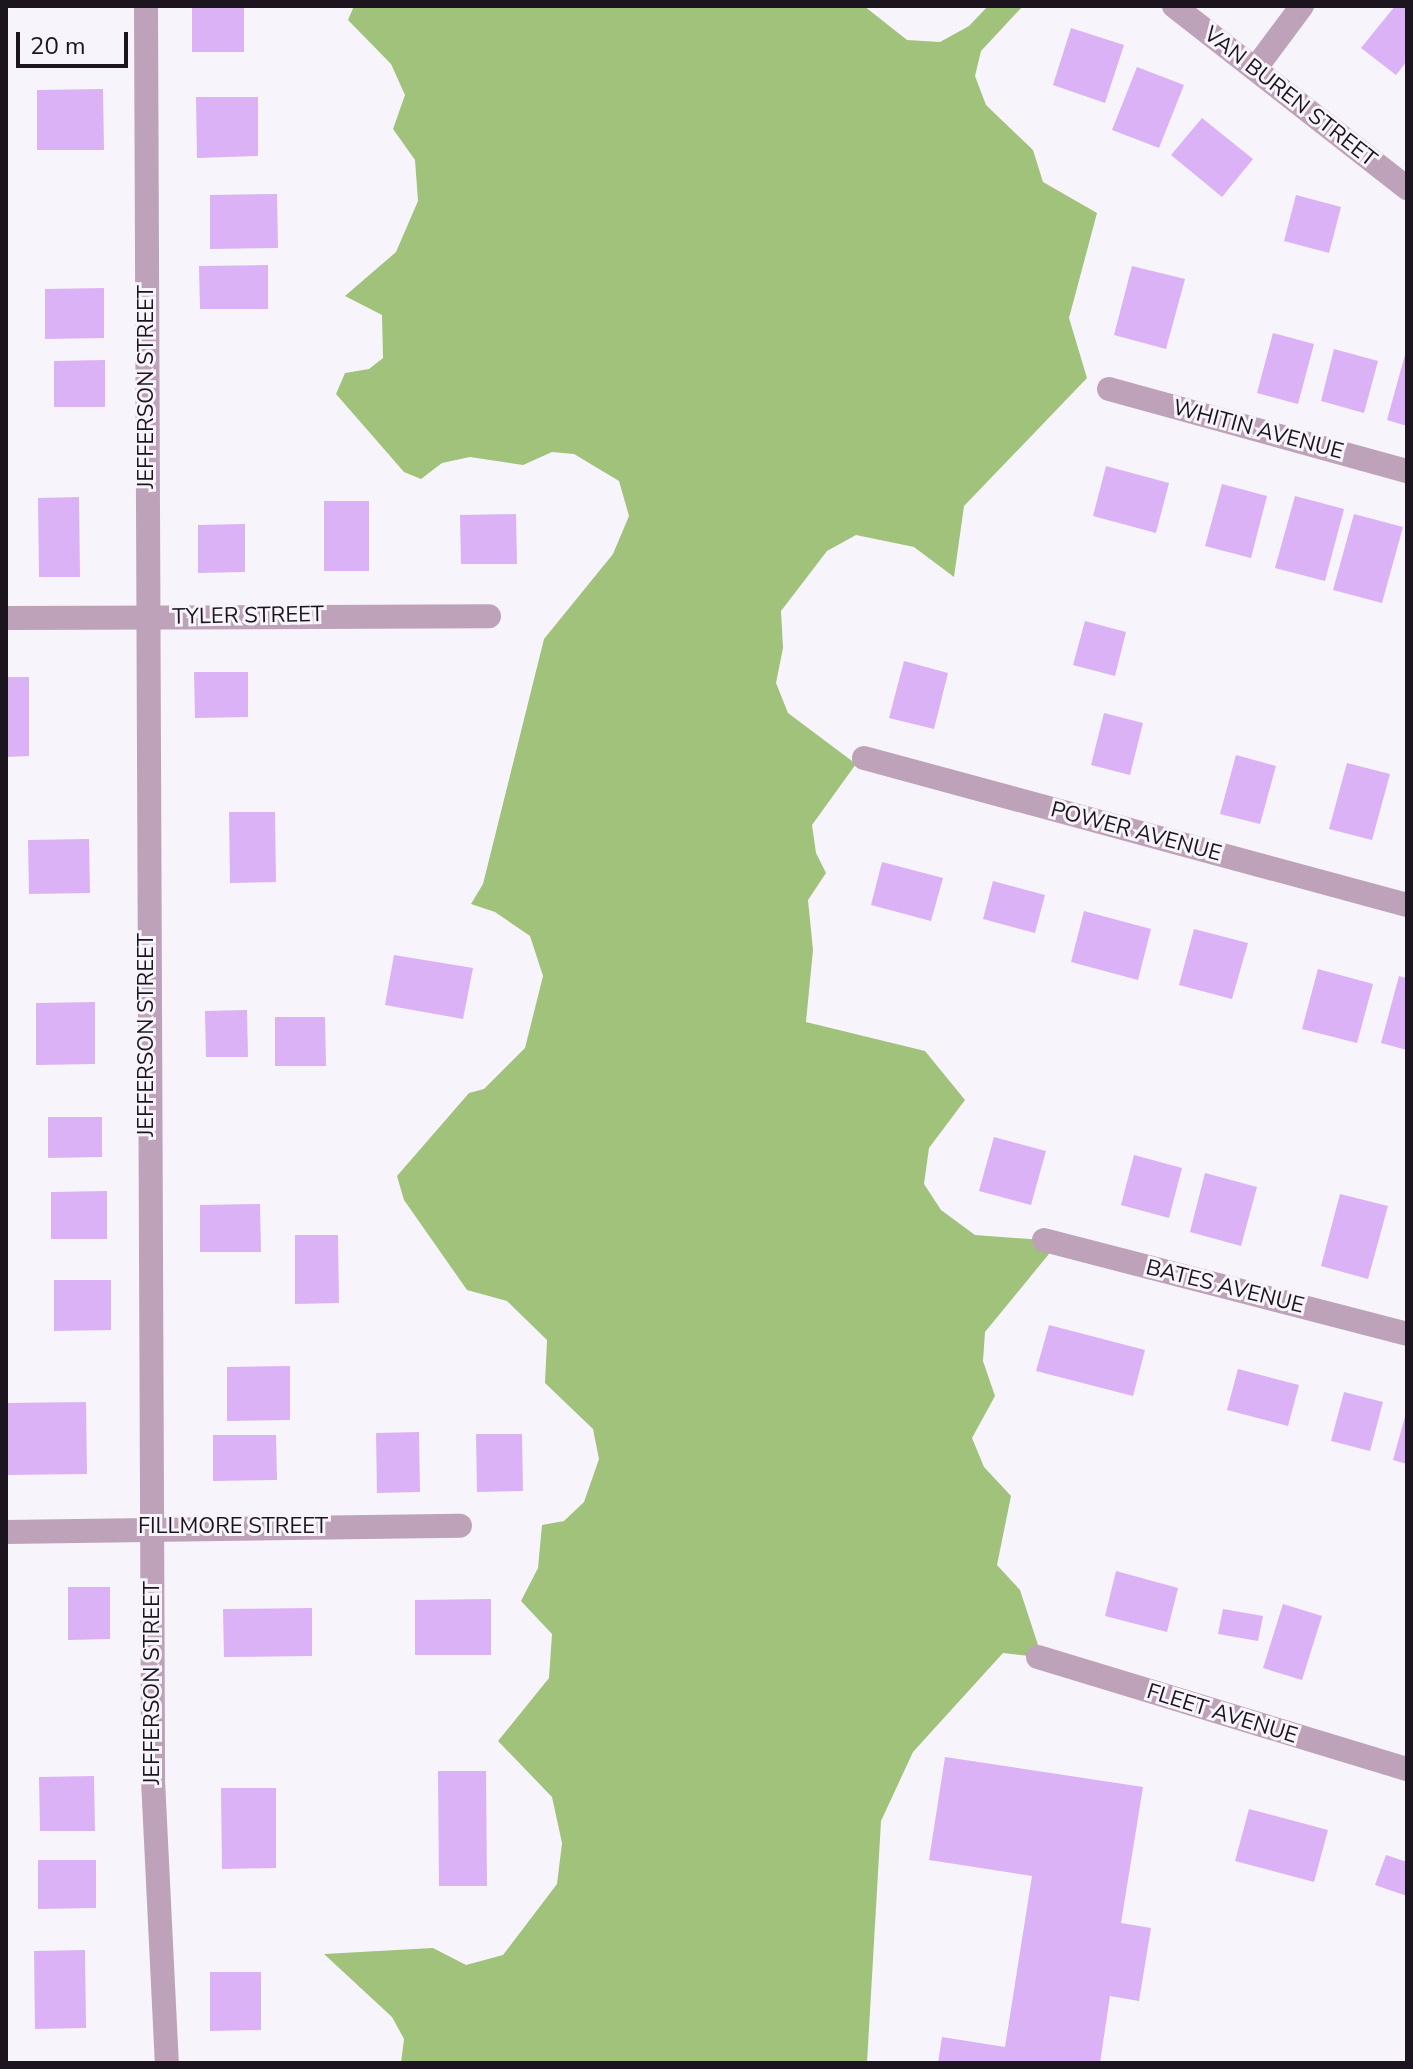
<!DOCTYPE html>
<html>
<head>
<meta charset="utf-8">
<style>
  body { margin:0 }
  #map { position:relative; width:1413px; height:2069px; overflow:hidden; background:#f8f4fb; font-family:"Nunito Sans",sans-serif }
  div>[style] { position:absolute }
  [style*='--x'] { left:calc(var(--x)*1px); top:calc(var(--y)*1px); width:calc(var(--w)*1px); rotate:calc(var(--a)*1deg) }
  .forest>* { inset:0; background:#a0c27b }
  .building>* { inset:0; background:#dbb2f6 }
  .minor>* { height:24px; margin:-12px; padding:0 12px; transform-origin:12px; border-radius:12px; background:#bea2b9 }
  span { translate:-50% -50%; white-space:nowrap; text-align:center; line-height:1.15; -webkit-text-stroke:6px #f8f4fb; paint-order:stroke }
  .street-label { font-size:22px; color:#1c1520 }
  .frame { position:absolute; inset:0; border:8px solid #1c1520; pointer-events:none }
  .scale { position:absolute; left:16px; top:32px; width:112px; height:36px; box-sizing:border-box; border:4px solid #1c1520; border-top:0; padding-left:10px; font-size:24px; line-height:28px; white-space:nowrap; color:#1c1520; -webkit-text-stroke:6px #f8f4fb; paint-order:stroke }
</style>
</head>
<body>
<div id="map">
  <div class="forest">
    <div style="clip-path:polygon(354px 6px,864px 6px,907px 40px,940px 42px,969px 26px,988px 6px,1023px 6px,981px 51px,975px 76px,986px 105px,1033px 150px,1043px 182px,1097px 213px,1069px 318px,1087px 378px,964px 506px,954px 577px,914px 547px,856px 535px,827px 551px,781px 611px,783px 648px,776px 683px,788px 713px,856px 764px,812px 825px,816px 853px,826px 873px,808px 900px,813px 950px,806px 1022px,925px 1051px,965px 1100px,929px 1148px,924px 1184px,941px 1210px,975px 1235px,1043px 1240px,1053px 1249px,985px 1332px,983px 1361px,995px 1396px,972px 1438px,984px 1467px,1011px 1496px,997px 1565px,1020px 1590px,1040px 1651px,1038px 1657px,1003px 1653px,913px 1752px,881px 1821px,867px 2063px,401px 2063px,404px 2039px,392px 2017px,324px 1954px,433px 1948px,466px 1965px,503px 1955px,557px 1884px,562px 1843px,552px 1797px,498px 1741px,549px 1678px,552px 1634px,521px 1601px,538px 1568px,542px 1525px,564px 1521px,584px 1502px,599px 1459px,593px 1429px,545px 1383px,547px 1340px,507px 1301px,467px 1290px,404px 1200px,397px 1176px,469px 1093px,484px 1089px,525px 1048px,543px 976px,530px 936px,495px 912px,471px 904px,483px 884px,544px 639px,613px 554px,629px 516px,619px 481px,574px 454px,552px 452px,523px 465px,470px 457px,442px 463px,421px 479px,404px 472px,336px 394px,345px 373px,369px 369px,383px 358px,382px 315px,345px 296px,396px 252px,418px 201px,415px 160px,393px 129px,405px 95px,391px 64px,348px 20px)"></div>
  </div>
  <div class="building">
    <div style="clip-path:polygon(192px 6px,244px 6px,244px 52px,192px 52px)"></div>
    <div style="clip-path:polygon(1395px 6px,1407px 6px,1407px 61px,1396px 75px,1361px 48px)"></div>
    <div style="clip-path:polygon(1071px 28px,1124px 45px,1105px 103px,1053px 85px)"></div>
    <div style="clip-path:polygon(1137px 67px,1184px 85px,1159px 148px,1112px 130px)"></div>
    <div style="clip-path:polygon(103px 89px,104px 150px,37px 150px,37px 90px)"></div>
    <div style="clip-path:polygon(196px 97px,258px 97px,258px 156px,197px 158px)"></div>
    <div style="clip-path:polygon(1202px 118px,1253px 159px,1222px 197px,1171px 155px)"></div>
    <div style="clip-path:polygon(277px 194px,278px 248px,210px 249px,210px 195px)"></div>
    <div style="clip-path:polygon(1296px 195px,1341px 207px,1329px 253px,1284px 241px)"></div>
    <div style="clip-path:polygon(268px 265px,268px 309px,200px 309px,199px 266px)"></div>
    <div style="clip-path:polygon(1132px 266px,1185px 279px,1166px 349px,1114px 335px)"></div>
    <div style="clip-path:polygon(104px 288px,104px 338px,45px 339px,45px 289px)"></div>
    <div style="clip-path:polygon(1273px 333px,1314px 344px,1298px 404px,1257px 393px)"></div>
    <div style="clip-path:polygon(1334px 349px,1378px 361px,1364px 413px,1321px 401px)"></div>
    <div style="clip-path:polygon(1406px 351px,1407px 351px,1407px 426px,1387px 420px)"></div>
    <div style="clip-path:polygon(105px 360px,105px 407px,54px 407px,54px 361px)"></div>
    <div style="clip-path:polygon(1106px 466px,1169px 483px,1156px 533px,1093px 516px)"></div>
    <div style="clip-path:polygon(1222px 484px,1267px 496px,1251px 558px,1205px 546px)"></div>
    <div style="clip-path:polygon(1295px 496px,1344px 509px,1325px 581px,1275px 568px)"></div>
    <div style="clip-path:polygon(79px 497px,80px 577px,39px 577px,38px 498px)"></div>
    <div style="clip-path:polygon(324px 501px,369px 501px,369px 571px,324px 571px)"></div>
    <div style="clip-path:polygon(516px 514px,517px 564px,461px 564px,460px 515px)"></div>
    <div style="clip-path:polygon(1354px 514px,1403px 527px,1382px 603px,1333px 590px)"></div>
    <div style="clip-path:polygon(245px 524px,245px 572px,198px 573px,198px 525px)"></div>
    <div style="clip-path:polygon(1085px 621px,1126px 632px,1115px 676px,1073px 665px)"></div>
    <div style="clip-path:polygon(904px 661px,948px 673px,934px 729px,889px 718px)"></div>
    <div style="clip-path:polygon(194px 672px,248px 672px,248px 717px,195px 718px)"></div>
    <div style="clip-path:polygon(6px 677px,29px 677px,29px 756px,6px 757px)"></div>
    <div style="clip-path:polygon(1104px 713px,1143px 723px,1130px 775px,1091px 765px)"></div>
    <div style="clip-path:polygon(1236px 755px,1276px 766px,1260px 824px,1220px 814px)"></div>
    <div style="clip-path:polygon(1347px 763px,1390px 774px,1372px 840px,1329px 829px)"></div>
    <div style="clip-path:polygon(229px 812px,275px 812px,276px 882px,230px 883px)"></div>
    <div style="clip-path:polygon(89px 839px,90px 893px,29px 894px,28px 840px)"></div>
    <div style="clip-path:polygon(882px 862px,943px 878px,931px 921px,871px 905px)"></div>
    <div style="clip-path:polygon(993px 881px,1045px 895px,1035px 933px,983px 919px)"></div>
    <div style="clip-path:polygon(1084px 911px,1151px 929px,1138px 980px,1071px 962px)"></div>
    <div style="clip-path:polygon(1194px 929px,1248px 943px,1232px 999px,1179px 985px)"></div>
    <div style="clip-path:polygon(394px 955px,473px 968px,463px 1019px,385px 1005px)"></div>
    <div style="clip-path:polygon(1318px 969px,1373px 984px,1357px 1043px,1302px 1029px)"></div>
    <div style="clip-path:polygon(1399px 976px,1407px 978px,1407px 1050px,1381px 1043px)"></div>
    <div style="clip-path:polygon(95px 1002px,95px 1064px,36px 1065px,36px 1003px)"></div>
    <div style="clip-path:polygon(247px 1010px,248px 1057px,206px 1057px,205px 1011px)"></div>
    <div style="clip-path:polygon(275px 1017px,325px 1017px,326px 1066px,275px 1066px)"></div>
    <div style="clip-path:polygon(48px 1117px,102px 1117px,102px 1157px,48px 1158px)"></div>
    <div style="clip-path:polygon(994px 1137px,1046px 1151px,1031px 1205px,979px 1191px)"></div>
    <div style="clip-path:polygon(1134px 1155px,1182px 1168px,1169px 1218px,1121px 1205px)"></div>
    <div style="clip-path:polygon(1205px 1173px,1257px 1187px,1241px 1246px,1190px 1232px)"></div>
    <div style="clip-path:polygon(107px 1191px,107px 1239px,51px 1239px,51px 1192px)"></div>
    <div style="clip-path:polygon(1340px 1194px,1388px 1206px,1368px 1279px,1321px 1266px)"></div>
    <div style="clip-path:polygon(260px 1204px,261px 1252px,200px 1252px,200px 1205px)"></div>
    <div style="clip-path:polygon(295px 1235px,338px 1235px,339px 1303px,295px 1304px)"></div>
    <div style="clip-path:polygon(54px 1280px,111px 1280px,111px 1330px,54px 1331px)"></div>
    <div style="clip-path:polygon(1049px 1325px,1145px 1350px,1133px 1396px,1036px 1371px)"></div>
    <div style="clip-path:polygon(290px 1366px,290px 1420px,227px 1421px,227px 1367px)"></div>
    <div style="clip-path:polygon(1238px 1369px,1299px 1385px,1288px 1426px,1227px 1410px)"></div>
    <div style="clip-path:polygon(1344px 1392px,1383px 1402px,1370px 1451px,1331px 1441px)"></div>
    <div style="clip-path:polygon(86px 1402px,87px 1474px,6px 1475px,6px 1403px)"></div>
    <div style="clip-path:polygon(1406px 1413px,1407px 1413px,1407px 1464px,1393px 1460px)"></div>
    <div style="clip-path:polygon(419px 1432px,420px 1492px,377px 1493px,376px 1433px)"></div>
    <div style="clip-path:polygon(476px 1434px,522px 1434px,523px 1491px,477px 1492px)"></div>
    <div style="clip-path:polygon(213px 1435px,276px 1435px,277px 1480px,213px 1481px)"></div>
    <div style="clip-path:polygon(1116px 1571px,1178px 1588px,1167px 1632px,1105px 1616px)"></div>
    <div style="clip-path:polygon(68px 1587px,110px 1587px,110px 1639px,68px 1640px)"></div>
    <div style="clip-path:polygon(491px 1599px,491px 1655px,415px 1655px,415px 1600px)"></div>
    <div style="clip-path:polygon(1283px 1604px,1322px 1616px,1302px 1680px,1263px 1668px)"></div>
    <div style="clip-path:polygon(312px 1608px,312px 1656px,224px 1657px,223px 1609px)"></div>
    <div style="clip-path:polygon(1223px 1609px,1263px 1616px,1258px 1641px,1218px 1634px)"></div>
    <div style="clip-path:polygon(945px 1757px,1143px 1787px,1121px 1923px,1151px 1928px,1139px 2001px,1110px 1996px,1100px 2063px,938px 2063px,942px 2037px,1005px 2047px,1032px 1876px,929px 1860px)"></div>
    <div style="clip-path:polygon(438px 1771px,486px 1771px,487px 1886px,439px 1886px)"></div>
    <div style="clip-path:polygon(94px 1776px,95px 1831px,40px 1831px,39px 1777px)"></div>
    <div style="clip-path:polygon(221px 1788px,276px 1788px,276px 1868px,222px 1869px)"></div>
    <div style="clip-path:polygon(1249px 1809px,1328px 1830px,1314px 1882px,1235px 1861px)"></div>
    <div style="clip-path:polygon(1386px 1855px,1407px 1862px,1407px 1896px,1375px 1885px)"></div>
    <div style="clip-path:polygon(38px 1860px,96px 1860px,96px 1908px,38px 1909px)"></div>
    <div style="clip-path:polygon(85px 1950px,86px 2028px,35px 2029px,34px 1951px)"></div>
    <div style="clip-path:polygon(210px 1972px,261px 1972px,261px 2030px,210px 2031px)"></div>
  </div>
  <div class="minor">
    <div style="--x:146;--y:6;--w:1774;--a:89.77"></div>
    <div style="--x:153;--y:1780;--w:283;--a:87.2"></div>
    <div style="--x:1174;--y:6;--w:296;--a:38"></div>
    <div style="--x:1255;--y:69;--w:79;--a:-53.3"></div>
    <div style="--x:1109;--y:389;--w:309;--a:15.4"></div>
    <div style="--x:6;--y:618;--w:483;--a:-0.2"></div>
    <div style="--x:864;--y:758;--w:563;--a:15.15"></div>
    <div style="--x:1044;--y:1240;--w:375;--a:14.5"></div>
    <div style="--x:6;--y:1532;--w:454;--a:-0.8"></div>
    <div style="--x:1038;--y:1657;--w:386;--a:16.9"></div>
  </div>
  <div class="street-label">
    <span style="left:1290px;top:97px;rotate:38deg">VAN BUREN STREET</span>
    <span style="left:147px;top:387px;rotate:-90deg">JEFFERSON STREET</span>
    <span style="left:1258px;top:430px;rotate:15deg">WHITIN AVENUE</span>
    <span style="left:248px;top:616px;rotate:-1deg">TYLER STREET</span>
    <span style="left:1136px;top:832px;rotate:15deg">POWER AVENUE</span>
    <span style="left:147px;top:1035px;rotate:-90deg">JEFFERSON STREET</span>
    <span style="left:1225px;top:1287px;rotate:14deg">BATES AVENUE</span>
    <span style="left:233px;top:1527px">FILLMORE STREET</span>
    <span style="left:153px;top:1683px;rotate:-90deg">JEFFERSON STREET</span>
    <span style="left:1222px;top:1714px;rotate:17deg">FLEET AVENUE</span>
  </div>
  <div class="frame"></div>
  <div class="scale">20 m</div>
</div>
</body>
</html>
